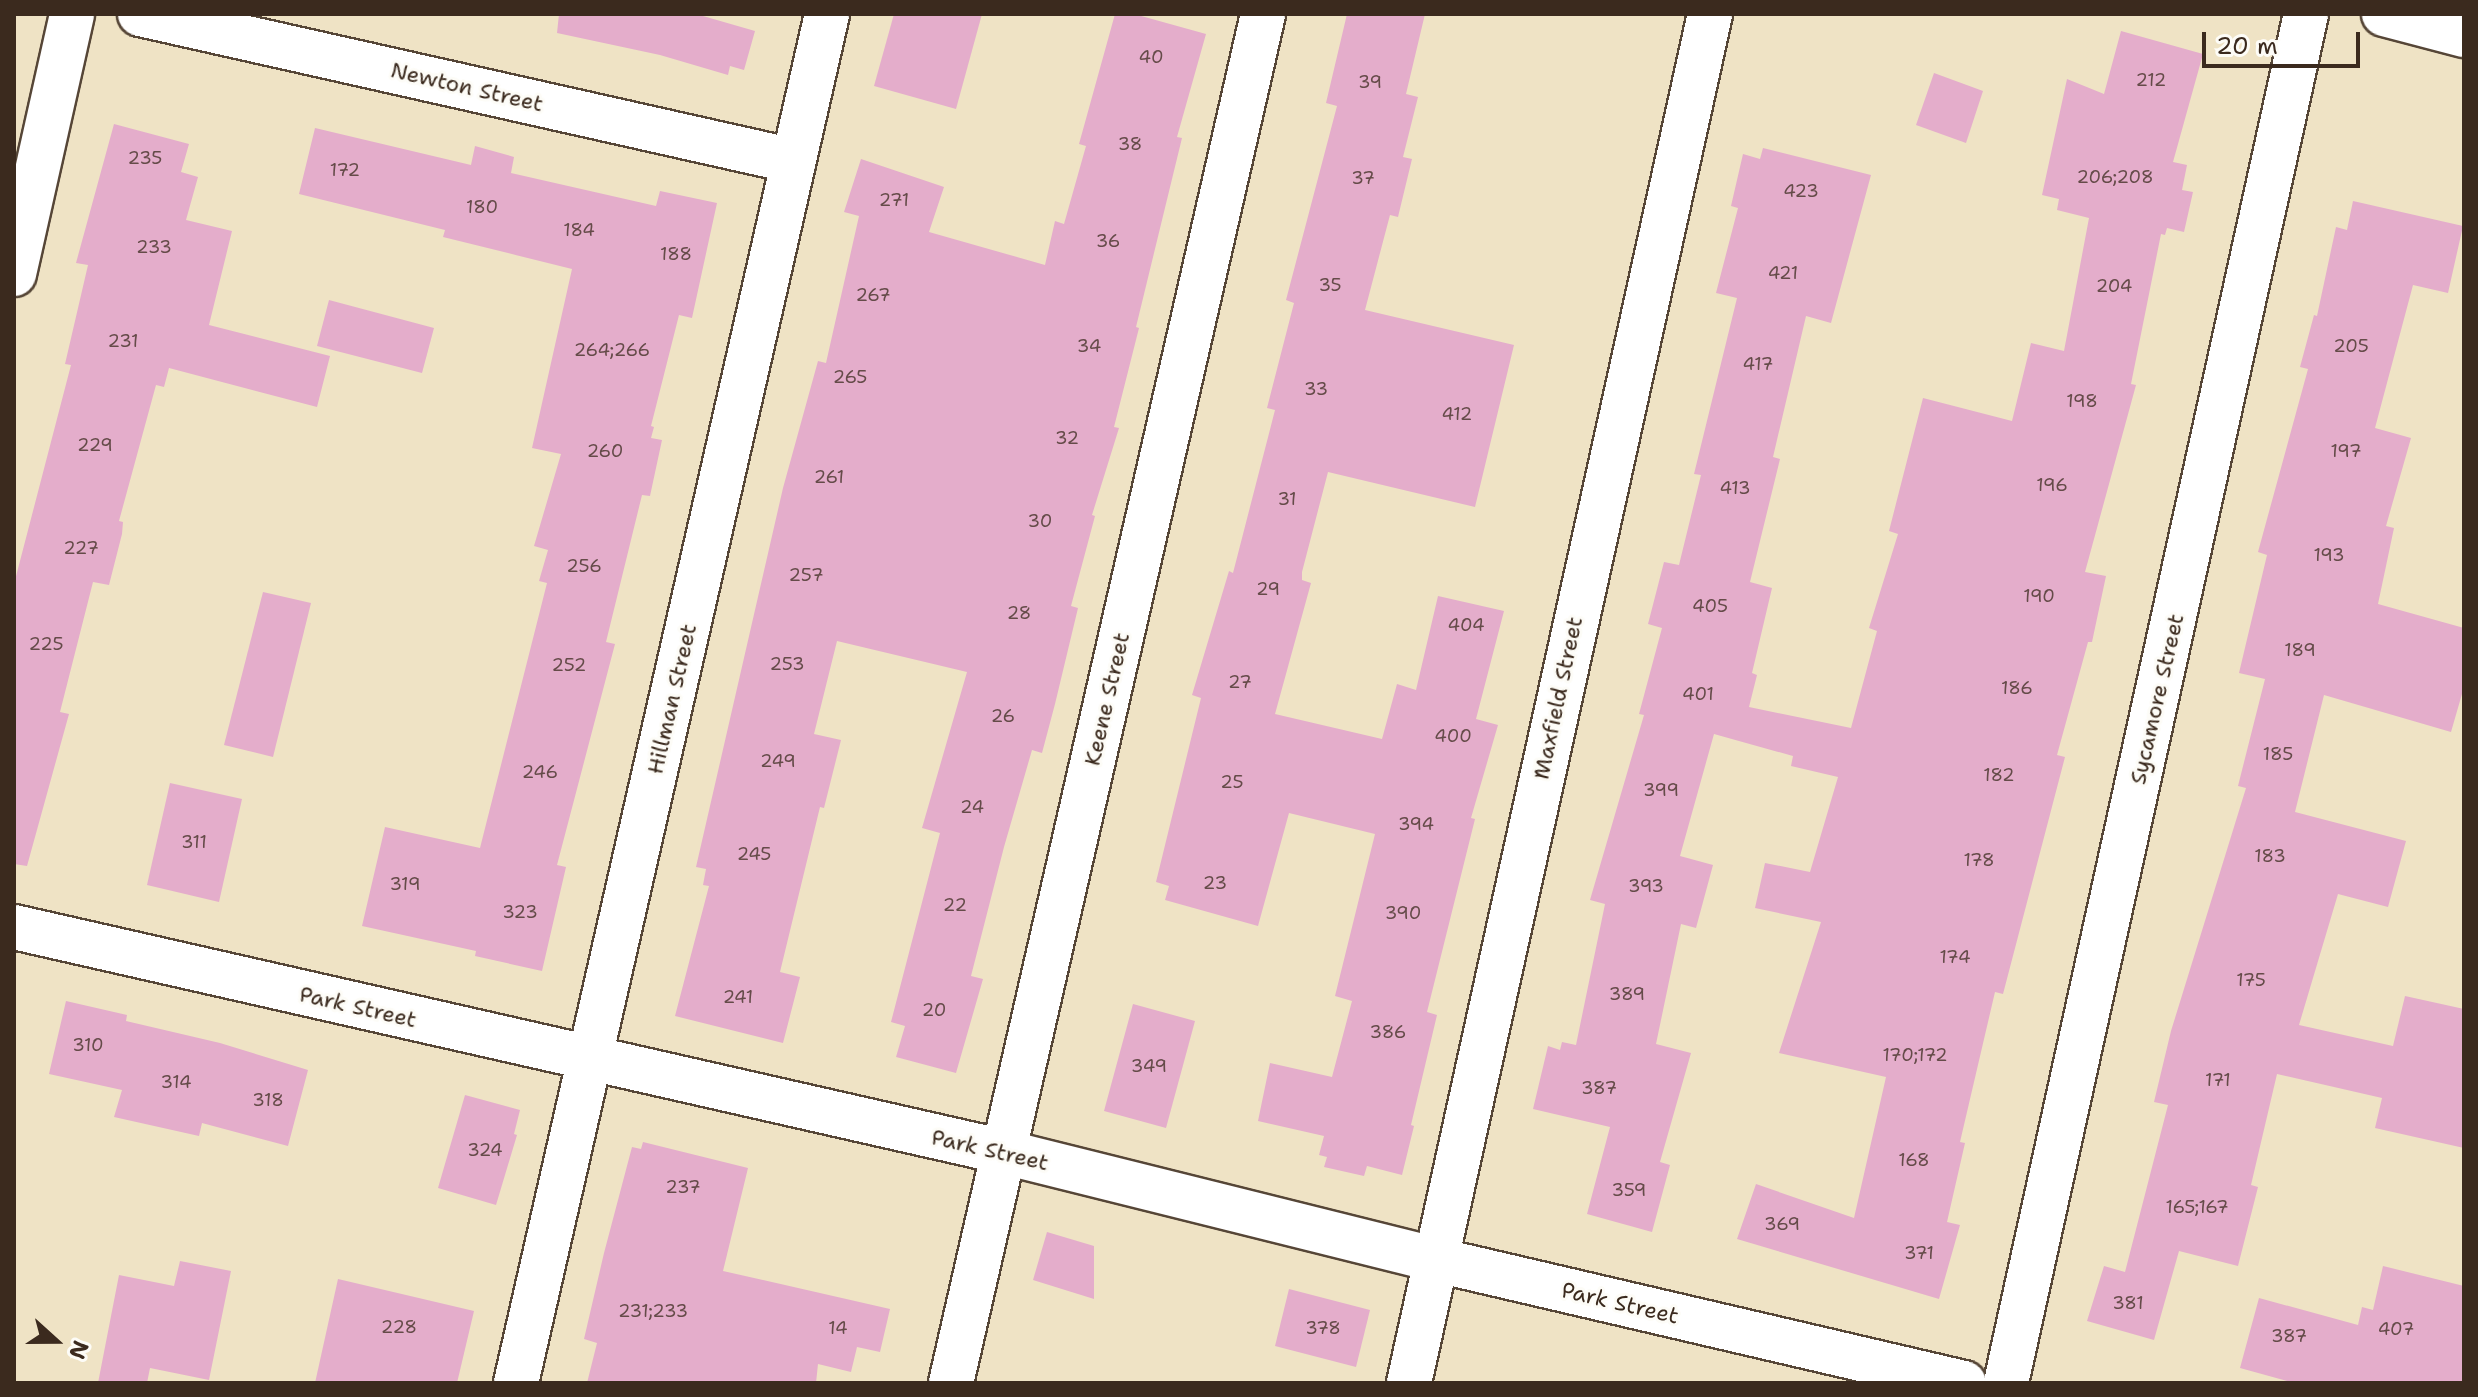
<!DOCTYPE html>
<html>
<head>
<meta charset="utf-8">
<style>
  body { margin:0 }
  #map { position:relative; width:2478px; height:1397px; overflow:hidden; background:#efe3c5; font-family:"Shantell Sans",sans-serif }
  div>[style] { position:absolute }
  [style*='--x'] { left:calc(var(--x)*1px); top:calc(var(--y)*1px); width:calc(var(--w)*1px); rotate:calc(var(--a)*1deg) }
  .building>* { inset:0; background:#e4adcb }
  .roads { filter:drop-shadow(2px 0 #564637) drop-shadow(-2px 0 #564637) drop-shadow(0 2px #564637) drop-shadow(0 -2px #564637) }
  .minor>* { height:44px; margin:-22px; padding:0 22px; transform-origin:22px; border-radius:22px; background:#fff }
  span { translate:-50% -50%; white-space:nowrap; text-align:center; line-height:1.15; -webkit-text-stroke:6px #fdfcf7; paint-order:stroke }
  .number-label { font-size:18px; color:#654b49 }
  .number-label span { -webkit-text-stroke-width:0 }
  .street-label { font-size:22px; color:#3b2a1e }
  .frame { position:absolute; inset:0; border:16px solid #3b2a1e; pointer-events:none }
  .north { position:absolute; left:16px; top:1301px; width:80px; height:80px; -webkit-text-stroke:6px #fdfcf7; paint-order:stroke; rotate:111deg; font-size:22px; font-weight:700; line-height:32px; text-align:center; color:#3b2a1e }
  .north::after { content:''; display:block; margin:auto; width:28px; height:36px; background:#3b2a1e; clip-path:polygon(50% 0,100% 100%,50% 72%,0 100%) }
  .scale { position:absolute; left:2202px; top:32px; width:158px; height:36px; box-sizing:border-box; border:4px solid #3b2a1e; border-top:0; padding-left:10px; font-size:24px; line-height:28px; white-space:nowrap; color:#3b2a1e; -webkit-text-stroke:6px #fdfcf7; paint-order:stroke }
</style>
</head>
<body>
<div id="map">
  <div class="building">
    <div style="clip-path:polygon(559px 14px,696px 14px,755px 31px,744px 70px,730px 66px,728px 75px,660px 55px,557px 33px)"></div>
    <div style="clip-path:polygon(894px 14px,982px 14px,956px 109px,874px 86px)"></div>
    <div style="clip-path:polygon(1115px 14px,1134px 14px,1206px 34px,1177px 137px,1182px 138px,1136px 327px,1139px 328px,1114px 427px,1119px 428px,1092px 515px,1095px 516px,1071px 606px,1078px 608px,1055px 704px,1042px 753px,1032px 750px,1004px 847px,971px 976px,983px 979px,956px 1073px,896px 1057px,905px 1026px,891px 1022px,940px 833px,922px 828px,967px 672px,837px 641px,814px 734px,841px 740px,824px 808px,820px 807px,780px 972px,800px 977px,783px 1043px,675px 1016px,709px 886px,703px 885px,706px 869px,696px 867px,783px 488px,818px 361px,826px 363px,859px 216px,844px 212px,861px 159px,944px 187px,929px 232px,1045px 265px,1055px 221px,1064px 224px,1086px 146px,1079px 144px)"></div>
    <div style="clip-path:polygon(1347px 14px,1425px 14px,1406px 94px,1418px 97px,1403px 157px,1412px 159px,1398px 217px,1390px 215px,1365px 310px,1514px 345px,1475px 507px,1328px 472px,1302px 572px,1302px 580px,1311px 583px,1275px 714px,1382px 739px,1397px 684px,1416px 690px,1438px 596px,1504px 611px,1476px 719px,1498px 725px,1471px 818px,1475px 819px,1427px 1012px,1437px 1015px,1411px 1125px,1414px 1126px,1402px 1175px,1367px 1166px,1364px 1176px,1324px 1167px,1327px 1157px,1319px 1155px,1324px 1136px,1258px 1121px,1270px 1063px,1332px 1077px,1352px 1001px,1335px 996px,1375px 834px,1289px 813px,1258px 926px,1165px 900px,1169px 886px,1156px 882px,1201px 698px,1192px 695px,1229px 571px,1233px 573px,1275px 410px,1267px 408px,1294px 303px,1286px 300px,1337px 106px,1326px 103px)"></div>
    <div style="clip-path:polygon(2121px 31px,2203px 54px,2173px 162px,2187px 165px,2182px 190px,2193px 192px,2184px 232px,2167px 228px,2165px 235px,2161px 234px,2131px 384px,2136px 385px,2085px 572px,2106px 576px,2092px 642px,2088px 642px,2057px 755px,2065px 757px,2003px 994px,1995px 992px,1960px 1142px,1965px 1143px,1947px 1222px,1960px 1225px,1939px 1299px,1737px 1239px,1756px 1184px,1854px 1218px,1886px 1077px,1779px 1053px,1821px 922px,1755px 908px,1765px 863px,1810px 872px,1838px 777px,1791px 766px,1793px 756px,1714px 734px,1680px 856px,1713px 865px,1696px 928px,1681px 924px,1656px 1044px,1691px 1053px,1660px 1162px,1670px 1165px,1652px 1232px,1587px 1214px,1610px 1127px,1533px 1109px,1548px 1046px,1560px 1050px,1562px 1042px,1576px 1045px,1605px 904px,1590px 900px,1644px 715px,1639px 714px,1662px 628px,1648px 624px,1664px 562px,1679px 565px,1701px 475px,1694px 474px,1737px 298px,1716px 293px,1738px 208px,1731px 206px,1743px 154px,1760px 159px,1763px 148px,1871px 175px,1831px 323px,1806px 316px,1773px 457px,1780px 459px,1750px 582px,1772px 588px,1752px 673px,1757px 675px,1749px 707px,1851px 728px,1877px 631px,1869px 628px,1898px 534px,1889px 531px,1923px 398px,2012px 421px,2031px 343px,2064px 351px,2089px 218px,2057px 210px,2059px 199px,2042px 195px,2067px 79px,2104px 94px)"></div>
    <div style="clip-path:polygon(1934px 73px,1983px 91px,1966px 143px,1916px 125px)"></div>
    <div style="clip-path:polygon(114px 124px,189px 144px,181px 172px,198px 177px,186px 220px,232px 231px,209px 325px,330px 356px,317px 407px,169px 368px,164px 387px,156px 385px,119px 521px,123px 522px,122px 534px,109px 585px,93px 582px,60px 712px,69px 714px,27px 866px,14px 864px,14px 584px,71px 365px,65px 364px,88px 265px,76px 263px)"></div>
    <div style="clip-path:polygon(315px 128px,471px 165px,475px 146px,514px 157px,511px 173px,656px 206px,660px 191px,717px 203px,692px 318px,679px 315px,651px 426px,654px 427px,651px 438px,662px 440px,650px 496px,642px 495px,606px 642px,615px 644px,557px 865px,566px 867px,542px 971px,475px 956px,476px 951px,362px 926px,385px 827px,480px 848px,547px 583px,539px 581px,548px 550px,534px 546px,561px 454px,532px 448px,572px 269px,443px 237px,445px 230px,299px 194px)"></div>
    <div style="clip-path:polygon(2353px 201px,2463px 226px,2448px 293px,2413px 285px,2375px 428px,2411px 438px,2386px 526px,2394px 528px,2378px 604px,2464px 628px,2464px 687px,2451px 732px,2324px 695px,2295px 812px,2406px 841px,2388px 907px,2338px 894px,2299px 1025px,2393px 1046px,2405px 996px,2464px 1009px,2464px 1148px,2375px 1128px,2382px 1098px,2277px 1074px,2251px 1185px,2258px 1187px,2238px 1266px,2179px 1251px,2154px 1340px,2087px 1321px,2104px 1266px,2125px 1272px,2168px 1105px,2154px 1102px,2171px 1031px,2246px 788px,2238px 786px,2265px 679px,2239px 673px,2267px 555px,2258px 552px,2308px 369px,2300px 367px,2314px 315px,2317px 316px,2336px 227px,2347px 230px)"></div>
    <div style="clip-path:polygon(329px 300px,434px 328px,422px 373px,317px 346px)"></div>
    <div style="clip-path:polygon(263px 592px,311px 603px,273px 757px,224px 745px)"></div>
    <div style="clip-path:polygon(170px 783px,242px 799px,219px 902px,147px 885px)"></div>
    <div style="clip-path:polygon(66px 1001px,127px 1015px,126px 1021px,220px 1043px,308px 1070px,288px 1146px,202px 1123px,199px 1136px,114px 1117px,122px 1090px,49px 1074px)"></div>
    <div style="clip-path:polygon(1133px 1004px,1195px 1021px,1166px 1128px,1104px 1111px)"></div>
    <div style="clip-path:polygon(465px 1095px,520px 1110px,514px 1134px,517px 1135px,496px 1205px,438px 1188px)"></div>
    <div style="clip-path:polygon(643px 1142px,748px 1168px,723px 1271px,890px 1309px,880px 1352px,857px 1347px,851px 1372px,818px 1364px,816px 1383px,587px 1383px,597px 1343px,584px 1339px,604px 1253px,632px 1147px,641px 1149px)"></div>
    <div style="clip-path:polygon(1047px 1232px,1094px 1246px,1094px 1299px,1033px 1280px)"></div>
    <div style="clip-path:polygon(180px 1261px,231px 1271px,209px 1380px,150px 1368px,147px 1383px,98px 1383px,119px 1275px,174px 1286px)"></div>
    <div style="clip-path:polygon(2383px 1266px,2464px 1286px,2464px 1383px,2294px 1383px,2240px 1368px,2259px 1298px,2358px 1325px,2362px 1307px,2373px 1310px)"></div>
    <div style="clip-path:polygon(338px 1279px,474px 1311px,457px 1383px,315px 1383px)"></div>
    <div style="clip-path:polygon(1289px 1289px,1370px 1310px,1356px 1367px,1275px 1346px)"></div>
  </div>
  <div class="roads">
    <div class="minor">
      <div style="--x:140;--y:14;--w:670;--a:12.67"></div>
      <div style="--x:2384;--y:14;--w:83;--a:14.7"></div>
      <div style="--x:14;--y:274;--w:266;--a:-77.4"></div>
      <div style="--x:14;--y:927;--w:1015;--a:12.8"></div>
      <div style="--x:1004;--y:1152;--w:446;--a:14"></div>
      <div style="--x:1437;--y:1260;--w:541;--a:13.14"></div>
      <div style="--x:516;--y:1383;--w:1404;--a:-77.2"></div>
      <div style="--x:951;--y:1383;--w:1404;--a:-77.16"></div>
      <div style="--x:1409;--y:1383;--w:1402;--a:-77.6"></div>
      <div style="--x:2006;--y:1383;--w:1401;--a:-77.64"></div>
    </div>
  </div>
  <div class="number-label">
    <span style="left:1151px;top:57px">40</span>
    <span style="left:2151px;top:80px">212</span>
    <span style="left:1370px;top:82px">39</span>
    <span style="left:1130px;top:144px">38</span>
    <span style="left:145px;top:158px">235</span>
    <span style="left:345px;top:170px">172</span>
    <span style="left:2115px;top:177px">206;208</span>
    <span style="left:1363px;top:178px">37</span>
    <span style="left:1801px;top:191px">423</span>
    <span style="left:894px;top:200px">271</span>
    <span style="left:482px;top:207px">180</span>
    <span style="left:579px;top:230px">184</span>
    <span style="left:1108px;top:241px">36</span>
    <span style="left:154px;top:247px">233</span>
    <span style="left:676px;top:254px">188</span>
    <span style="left:1783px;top:273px">421</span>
    <span style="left:1330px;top:285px">35</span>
    <span style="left:2114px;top:286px">204</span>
    <span style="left:873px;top:295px">267</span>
    <span style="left:123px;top:341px">231</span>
    <span style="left:1089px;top:346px">34</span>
    <span style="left:2351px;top:346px">205</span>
    <span style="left:612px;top:350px">264;266</span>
    <span style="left:1758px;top:364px">417</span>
    <span style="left:850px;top:377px">265</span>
    <span style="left:1316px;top:389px">33</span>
    <span style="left:2082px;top:401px">198</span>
    <span style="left:1457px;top:414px">412</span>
    <span style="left:1067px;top:438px">32</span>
    <span style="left:95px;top:445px">229</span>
    <span style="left:605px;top:451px">260</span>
    <span style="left:2346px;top:451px">197</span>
    <span style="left:829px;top:477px">261</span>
    <span style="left:2052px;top:485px">196</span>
    <span style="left:1735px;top:488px">413</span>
    <span style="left:1287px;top:499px">31</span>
    <span style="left:1040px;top:521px">30</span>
    <span style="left:81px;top:548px">227</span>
    <span style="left:2329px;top:555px">193</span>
    <span style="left:584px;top:566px">256</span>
    <span style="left:806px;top:575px">257</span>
    <span style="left:1268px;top:589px">29</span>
    <span style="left:2039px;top:596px">190</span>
    <span style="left:1710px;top:606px">405</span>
    <span style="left:1019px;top:613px">28</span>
    <span style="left:1466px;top:625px">404</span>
    <span style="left:46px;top:644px">225</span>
    <span style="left:2300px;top:650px">189</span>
    <span style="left:787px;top:664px">253</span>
    <span style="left:569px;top:665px">252</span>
    <span style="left:1240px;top:682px">27</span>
    <span style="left:2017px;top:688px">186</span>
    <span style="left:1698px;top:694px">401</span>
    <span style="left:1003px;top:716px">26</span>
    <span style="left:1453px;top:736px">400</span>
    <span style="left:2278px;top:754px">185</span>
    <span style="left:778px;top:761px">249</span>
    <span style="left:540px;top:772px">246</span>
    <span style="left:1999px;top:775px">182</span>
    <span style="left:1232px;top:782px">25</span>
    <span style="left:1661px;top:790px">399</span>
    <span style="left:972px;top:807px">24</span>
    <span style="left:1416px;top:824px">394</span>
    <span style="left:194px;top:842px">311</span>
    <span style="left:754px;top:854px">245</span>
    <span style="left:2270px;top:856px">183</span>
    <span style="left:1979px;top:860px">178</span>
    <span style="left:1215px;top:883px">23</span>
    <span style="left:405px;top:884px">319</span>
    <span style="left:1646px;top:886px">393</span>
    <span style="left:955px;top:905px">22</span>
    <span style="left:520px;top:912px">323</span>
    <span style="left:1403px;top:913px">390</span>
    <span style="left:1955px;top:957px">174</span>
    <span style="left:2251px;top:980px">175</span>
    <span style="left:1627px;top:994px">389</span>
    <span style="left:738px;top:997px">241</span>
    <span style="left:934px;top:1010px">20</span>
    <span style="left:1388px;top:1032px">386</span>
    <span style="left:88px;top:1045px">310</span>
    <span style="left:1915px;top:1055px">170;172</span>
    <span style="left:1149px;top:1066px">349</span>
    <span style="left:2218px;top:1080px">171</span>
    <span style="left:176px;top:1082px">314</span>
    <span style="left:1599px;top:1088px">387</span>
    <span style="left:268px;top:1100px">318</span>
    <span style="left:485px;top:1150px">324</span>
    <span style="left:1914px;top:1160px">168</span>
    <span style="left:683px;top:1187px">237</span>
    <span style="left:1629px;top:1190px">359</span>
    <span style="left:2197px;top:1207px">165;167</span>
    <span style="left:1782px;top:1224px">369</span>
    <span style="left:1919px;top:1253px">371</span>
    <span style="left:2128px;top:1303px">381</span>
    <span style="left:653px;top:1311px">231;233</span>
    <span style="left:399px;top:1327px">228</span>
    <span style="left:838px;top:1328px">14</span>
    <span style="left:1323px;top:1328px">378</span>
    <span style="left:2396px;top:1329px">407</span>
    <span style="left:2289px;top:1336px">387</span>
  </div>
  <div class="street-label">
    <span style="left:467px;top:87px;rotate:13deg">Newton Street</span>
    <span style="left:1558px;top:698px;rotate:-78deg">Maxfield Street</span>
    <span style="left:672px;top:699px;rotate:-77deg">Hillman Street</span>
    <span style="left:1107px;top:699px;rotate:-77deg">Keene Street</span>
    <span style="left:2157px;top:699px;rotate:-77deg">Sycamore Street</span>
    <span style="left:358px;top:1007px;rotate:13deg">Park Street</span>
    <span style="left:990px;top:1150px;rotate:13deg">Park Street</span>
    <span style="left:1620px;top:1303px;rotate:13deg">Park Street</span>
  </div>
  <div class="frame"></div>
  <div class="north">N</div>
  <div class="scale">20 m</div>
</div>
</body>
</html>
